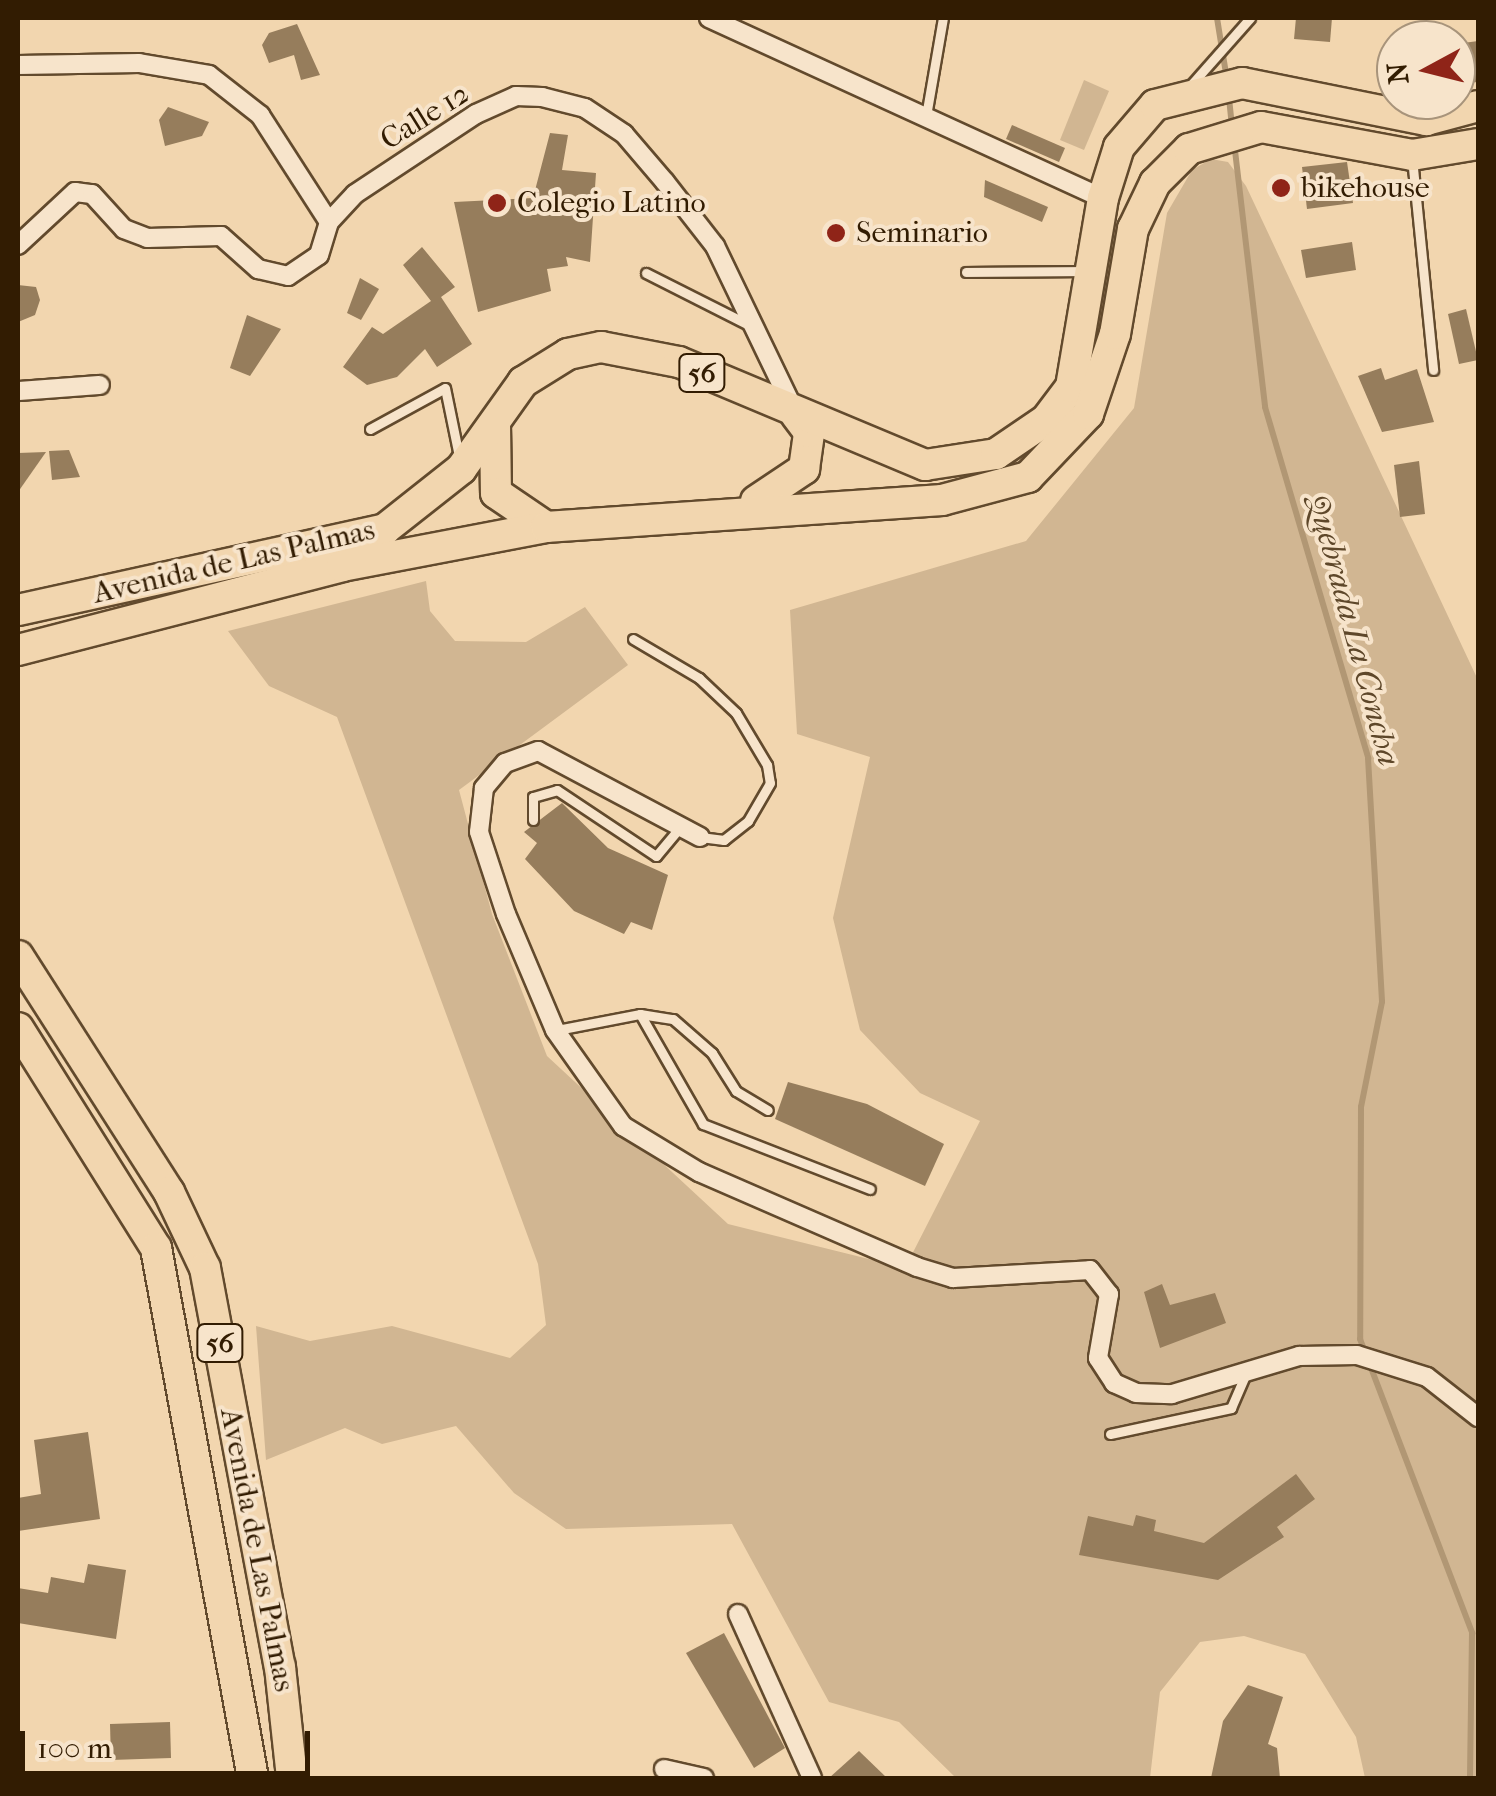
<!DOCTYPE html>
<html>
<head>
<meta charset="utf-8">
<style>
  body { margin:0 }
  #map { position:relative; width:1496px; height:1796px; overflow:hidden; background:#f2d6af; font-family:"IM FELL French Canon",serif }
  div>[style] { position:absolute }
  [style*='--x'] { left:calc(var(--x)*1px); top:calc(var(--y)*1px); width:calc(var(--w)*1px); rotate:calc(var(--a)*1deg) }
  .green>* { inset:0; background:#d1b692 }
  .stream>* { height:6px; margin:-3px; padding:0 3px; transform-origin:3px; border-radius:3px; background:#b19774 }
  .building>* { inset:0; background:#967d5c }
  .roads { filter:drop-shadow(2px 0 #624a2d) drop-shadow(-2px 0 #624a2d) drop-shadow(0 2px #624a2d) drop-shadow(0 -2px #624a2d) }
  .lane>* { height:9px; margin:-4.5px; padding:0 4.5px; transform-origin:4.5px; border-radius:4.5px; background:#f7e4cb }
  .street>* { height:18px; margin:-9px; padding:0 9px; transform-origin:9px; border-radius:9px; background:#f7e4cb }
  .primary>* { height:30px; margin:-15px; padding:0 15px; transform-origin:15px; border-radius:15px; background:#f2d6af }
  .dots>* { width:28px; height:28px; translate:-50% -50%; box-sizing:border-box; border:5px solid #f7e4cb; border-radius:50% }
  span { translate:-50% -50%; white-space:nowrap; text-align:center; line-height:1.15; -webkit-text-stroke:8px #f7e4cb; paint-order:stroke }
  .shield-label span { padding:2px 8px; background:#f7e4cb; border:2px solid; border-radius:8px; -webkit-text-stroke-width:0 }
  .shield-label { font-size:28px; color:#321c02; font-weight:700 }
  .street-label { font-size:30px; color:#321c02 }
  .poi-label { font-size:30px; color:#321c02 }
  .left { translate:0 -50%; text-align:left }
  .water-label { font-size:32px; color:#5e472a; font-style:italic }
  .frame { position:absolute; inset:0; border:20px solid #321c02; pointer-events:none }
  .north { position:absolute; left:1376px; top:20px; width:100px; height:100px; box-sizing:border-box; background:#f7e4cb; border:2px solid #a8947b; border-radius:50%; rotate:263deg; font-size:28px; font-weight:700; line-height:40px; text-align:center; color:#321c02 }
  .north::after { content:''; display:block; margin:auto; width:35px; height:45px; background:#8f2418; clip-path:polygon(50% 0,100% 100%,50% 72%,0 100%) }
  .scale { position:absolute; left:20px; top:1731px; width:290px; height:45px; box-sizing:border-box; border:5px solid #321c02; border-top:0; padding-left:12px; font-size:30px; line-height:35px; white-space:nowrap; color:#321c02; -webkit-text-stroke:8px #f7e4cb; paint-order:stroke }
</style>
</head>
<body>
<div id="map">
  <div class="green">
    <div style="clip-path:polygon(1084px 80px,1109px 91px,1084px 150px,1060px 140px)"></div>
    <div style="clip-path:polygon(1211px 159px,1228px 162px,1246px 186px,1478px 680px,1478px 1778px,1365px 1778px,1356px 1737px,1305px 1654px,1244px 1636px,1200px 1642px,1160px 1692px,1150px 1778px,956px 1778px,899px 1722px,829px 1702px,732px 1524px,566px 1529px,514px 1493px,456px 1426px,382px 1444px,345px 1428px,266px 1460px,256px 1326px,310px 1341px,392px 1326px,510px 1358px,546px 1325px,538px 1264px,337px 717px,269px 686px,228px 631px,426px 581px,430px 611px,455px 641px,526px 642px,585px 607px,628px 665px,459px 790px,492px 914px,547px 1056px,728px 1224px,905px 1268px,980px 1121px,920px 1093px,860px 1030px,833px 918px,870px 757px,797px 734px,790px 610px,1026px 541px,1134px 408px,1167px 213px,1192px 170px)"></div>
  </div>
  <div class="stream">
    <div style="--x:1217;--y:18;--w:63;--a:80.8"></div>
    <div style="--x:1229;--y:98;--w:27;--a:84"></div>
    <div style="--x:1234;--y:142;--w:267;--a:83.3"></div>
    <div style="--x:1265;--y:407;--w:366;--a:73.6"></div>
    <div style="--x:1368;--y:758;--w:244;--a:86.7"></div>
    <div style="--x:1382;--y:1002;--w:107;--a:101.3"></div>
    <div style="--x:1361;--y:1107;--w:232;--a:90.2"></div>
    <div style="--x:1360;--y:1339;--w:315;--a:69.1"></div>
    <div style="--x:1472;--y:1633;--w:145;--a:90.8"></div>
  </div>
  <div class="building">
    <div style="clip-path:polygon(1296px 18px,1332px 18px,1330px 42px,1294px 39px)"></div>
    <div style="clip-path:polygon(297px 24px,320px 75px,301px 80px,294px 55px,269px 63px,262px 45px,269px 33px)"></div>
    <div style="clip-path:polygon(1478px 41px,1478px 82px,1456px 84px,1456px 44px)"></div>
    <div style="clip-path:polygon(168px 107px,209px 122px,202px 136px,165px 146px,159px 120px)"></div>
    <div style="clip-path:polygon(1012px 125px,1065px 148px,1059px 162px,1006px 139px)"></div>
    <div style="clip-path:polygon(550px 133px,568px 135px,562px 170px,596px 173px,590px 262px,566px 257px,568px 266px,547px 269px,551px 291px,478px 312px,454px 202px,533px 198px)"></div>
    <div style="clip-path:polygon(1347px 162px,1353px 203px,1307px 209px,1302px 167px)"></div>
    <div style="clip-path:polygon(985px 180px,1048px 207px,1042px 222px,984px 197px)"></div>
    <div style="clip-path:polygon(1352px 242px,1356px 270px,1306px 278px,1301px 250px)"></div>
    <div style="clip-path:polygon(422px 247px,455px 287px,441px 297px,472px 344px,437px 367px,425px 349px,397px 377px,367px 385px,343px 367px,372px 327px,383px 334px,431px 301px,403px 265px)"></div>
    <div style="clip-path:polygon(360px 278px,379px 289px,361px 320px,347px 313px)"></div>
    <div style="clip-path:polygon(18px 285px,36px 287px,40px 300px,35px 315px,18px 322px)"></div>
    <div style="clip-path:polygon(1466px 309px,1478px 360px,1459px 364px,1448px 314px)"></div>
    <div style="clip-path:polygon(247px 315px,281px 329px,250px 376px,230px 368px)"></div>
    <div style="clip-path:polygon(1381px 368px,1385px 380px,1417px 369px,1434px 422px,1382px 432px,1358px 376px)"></div>
    <div style="clip-path:polygon(69px 450px,80px 477px,52px 480px,49px 451px)"></div>
    <div style="clip-path:polygon(46px 452px,18px 492px,18px 453px)"></div>
    <div style="clip-path:polygon(1419px 461px,1425px 514px,1400px 517px,1394px 465px)"></div>
    <div style="clip-path:polygon(562px 803px,608px 848px,668px 875px,652px 930px,631px 922px,624px 934px,574px 911px,525px 859px,537px 843px,524px 832px)"></div>
    <div style="clip-path:polygon(788px 1082px,867px 1104px,944px 1144px,925px 1186px,775px 1119px)"></div>
    <div style="clip-path:polygon(1162px 1284px,1170px 1305px,1215px 1293px,1226px 1323px,1160px 1348px,1144px 1292px)"></div>
    <div style="clip-path:polygon(88px 1432px,100px 1519px,18px 1531px,18px 1498px,41px 1494px,34px 1440px)"></div>
    <div style="clip-path:polygon(1296px 1474px,1315px 1499px,1277px 1527px,1284px 1537px,1218px 1580px,1079px 1555px,1088px 1516px,1133px 1526px,1136px 1515px,1156px 1520px,1154px 1531px,1204px 1543px)"></div>
    <div style="clip-path:polygon(88px 1564px,126px 1570px,116px 1639px,18px 1623px,18px 1588px,48px 1593px,51px 1577px,84px 1583px)"></div>
    <div style="clip-path:polygon(724px 1633px,785px 1748px,754px 1768px,686px 1653px)"></div>
    <div style="clip-path:polygon(1248px 1685px,1283px 1697px,1268px 1744px,1277px 1748px,1280px 1778px,1211px 1778px,1223px 1721px)"></div>
    <div style="clip-path:polygon(170px 1722px,171px 1758px,111px 1760px,110px 1724px)"></div>
    <div style="clip-path:polygon(859px 1751px,887px 1778px,829px 1778px)"></div>
  </div>
  <div class="roads">
    <div class="lane">
      <div style="--x:1189;--y:87;--w:92;--a:-48.5"></div>
      <div style="--x:926;--y:116;--w:99;--a:-80.2"></div>
      <div style="--x:1412;--y:158;--w:213;--a:84.3"></div>
      <div style="--x:966;--y:272;--w:121;--a:-0.5"></div>
      <div style="--x:646;--y:273;--w:115;--a:26.8"></div>
      <div style="--x:370;--y:429;--w:85;--a:-28.7"></div>
      <div style="--x:445;--y:388;--w:69;--a:78.4"></div>
      <div style="--x:633;--y:639;--w:77;--a:30.6"></div>
      <div style="--x:699;--y:678;--w:51;--a:43.4"></div>
      <div style="--x:736;--y:713;--w:61;--a:59.2"></div>
      <div style="--x:767;--y:765;--w:18;--a:81"></div>
      <div style="--x:770;--y:783;--w:44;--a:120.1"></div>
      <div style="--x:748;--y:821;--w:31;--a:142"></div>
      <div style="--x:724;--y:840;--w:24;--a:-173"></div>
      <div style="--x:533;--y:820;--w:23;--a:-90"></div>
      <div style="--x:533;--y:797;--w:25;--a:-16"></div>
      <div style="--x:557;--y:790;--w:119;--a:33.7"></div>
      <div style="--x:656;--y:856;--w:35;--a:-50"></div>
      <div style="--x:640;--y:1014;--w:33;--a:9"></div>
      <div style="--x:673;--y:1019;--w:52;--a:41.1"></div>
      <div style="--x:712;--y:1053;--w:45;--a:57.7"></div>
      <div style="--x:736;--y:1091;--w:37;--a:31"></div>
      <div style="--x:557;--y:1030;--w:85;--a:-10.9"></div>
      <div style="--x:640;--y:1014;--w:127;--a:60.2"></div>
      <div style="--x:703;--y:1124;--w:179;--a:21.3"></div>
      <div style="--x:1110;--y:1434;--w:124;--a:-12.1"></div>
      <div style="--x:1231;--y:1408;--w:40;--a:-66.6"></div>
    </div>
    <div class="street">
      <div style="--x:709;--y:18;--w:433;--a:24.6"></div>
      <div style="--x:18;--y:65;--w:121;--a:-0.9"></div>
      <div style="--x:139;--y:63;--w:71;--a:9.7"></div>
      <div style="--x:209;--y:75;--w:65;--a:38.1"></div>
      <div style="--x:260;--y:115;--w:127;--a:57.2"></div>
      <div style="--x:18;--y:245;--w:78;--a:-42.9"></div>
      <div style="--x:75;--y:192;--w:17;--a:7"></div>
      <div style="--x:92;--y:194;--w:47;--a:47.6"></div>
      <div style="--x:124;--y:229;--w:25;--a:21"></div>
      <div style="--x:147;--y:238;--w:74;--a:-1.5"></div>
      <div style="--x:221;--y:236;--w:50;--a:41.7"></div>
      <div style="--x:258;--y:269;--w:31;--a:13"></div>
      <div style="--x:288;--y:276;--w:37;--a:-34"></div>
      <div style="--x:319;--y:255;--w:34;--a:-73"></div>
      <div style="--x:329;--y:222;--w:38;--a:-47"></div>
      <div style="--x:355;--y:194;--w:145;--a:-33.5"></div>
      <div style="--x:476;--y:114;--w:44;--a:-24.2"></div>
      <div style="--x:516;--y:96;--w:26;--a:2"></div>
      <div style="--x:542;--y:97;--w:44;--a:14.3"></div>
      <div style="--x:585;--y:108;--w:47;--a:33.7"></div>
      <div style="--x:624;--y:134;--w:63;--a:49.5"></div>
      <div style="--x:665;--y:182;--w:81;--a:52"></div>
      <div style="--x:715;--y:246;--w:182;--a:64.3"></div>
      <div style="--x:18;--y:391;--w:82;--a:-4.2"></div>
      <div style="--x:700;--y:837;--w:183;--a:-152"></div>
      <div style="--x:538;--y:751;--w:35;--a:160"></div>
      <div style="--x:505;--y:763;--w:33;--a:130"></div>
      <div style="--x:484;--y:788;--w:44;--a:96.5"></div>
      <div style="--x:479;--y:832;--w:86;--a:71.8"></div>
      <div style="--x:506;--y:914;--w:126;--a:67.1"></div>
      <div style="--x:555;--y:1030;--w:118;--a:54.7"></div>
      <div style="--x:623;--y:1126;--w:89;--a:31.2"></div>
      <div style="--x:699;--y:1172;--w:238;--a:23.5"></div>
      <div style="--x:917;--y:1267;--w:38;--a:17"></div>
      <div style="--x:953;--y:1278;--w:137;--a:-3.3"></div>
      <div style="--x:1090;--y:1270;--w:31;--a:52"></div>
      <div style="--x:1109;--y:1294;--w:65;--a:99.8"></div>
      <div style="--x:1098;--y:1358;--w:30;--a:57"></div>
      <div style="--x:1114;--y:1383;--w:24;--a:24"></div>
      <div style="--x:1136;--y:1393;--w:36;--a:2"></div>
      <div style="--x:1172;--y:1394;--w:133;--a:-16.7"></div>
      <div style="--x:1299;--y:1356;--w:58;--a:-1"></div>
      <div style="--x:1357;--y:1355;--w:73;--a:17.4"></div>
      <div style="--x:1427;--y:1377;--w:65;--a:38.1"></div>
      <div style="--x:738;--y:1614;--w:180;--a:65.7"></div>
      <div style="--x:664;--y:1769;--w:41;--a:12.7"></div>
    </div>
    <div class="primary">
      <div style="--x:495;--y:424;--w:69;--a:89.2"></div>
      <div style="--x:496;--y:493;--w:60;--a:34.2"></div>
      <div style="--x:756;--y:501;--w:58;--a:-33.7"></div>
      <div style="--x:804;--y:469;--w:37;--a:-82"></div>
      <div style="--x:809;--y:432;--w:21;--a:-127"></div>
      <div style="--x:18;--y:610;--w:376;--a:-12.4"></div>
      <div style="--x:385;--y:529;--w:97;--a:-38.3"></div>
      <div style="--x:461;--y:469;--w:107;--a:-54.5"></div>
      <div style="--x:523;--y:382;--w:53;--a:-31.9"></div>
      <div style="--x:568;--y:354;--w:34;--a:-12"></div>
      <div style="--x:601;--y:347;--w:79;--a:10.9"></div>
      <div style="--x:679;--y:362;--w:267;--a:22.7"></div>
      <div style="--x:925;--y:465;--w:72;--a:-8.8"></div>
      <div style="--x:996;--y:454;--w:60;--a:-34.2"></div>
      <div style="--x:1046;--y:420;--w:41;--a:-52.9"></div>
      <div style="--x:1071;--y:387;--w:192;--a:-80.4"></div>
      <div style="--x:1103;--y:198;--w:53;--a:-72.6"></div>
      <div style="--x:1119;--y:147;--w:55;--a:-49.4"></div>
      <div style="--x:1155;--y:105;--w:90;--a:-14.2"></div>
      <div style="--x:1242;--y:83;--w:188;--a:11.4"></div>
      <div style="--x:1426;--y:120;--w:54;--a:-15.1"></div>
      <div style="--x:18;--y:650;--w:335;--a:-14.5"></div>
      <div style="--x:342;--y:566;--w:208;--a:-10.8"></div>
      <div style="--x:546;--y:527;--w:397;--a:-3.9"></div>
      <div style="--x:942;--y:500;--w:89;--a:-15"></div>
      <div style="--x:1028;--y:477;--w:87;--a:-46.4"></div>
      <div style="--x:1088;--y:414;--w:84;--a:-71.4"></div>
      <div style="--x:1115;--y:334;--w:107;--a:-80.3"></div>
      <div style="--x:1133;--y:229;--w:51;--a:-64.4"></div>
      <div style="--x:1155;--y:183;--w:48;--a:-45"></div>
      <div style="--x:1189;--y:149;--w:75;--a:-17"></div>
      <div style="--x:1261;--y:127;--w:154;--a:10.5"></div>
      <div style="--x:1412;--y:155;--w:67;--a:-9.5"></div>
      <div style="--x:18;--y:956;--w:280;--a:57.4"></div>
      <div style="--x:169;--y:1192;--w:84;--a:64.7"></div>
      <div style="--x:205;--y:1268;--w:406;--a:79.4"></div>
      <div style="--x:280;--y:1667;--w:112;--a:83.8"></div>
      <div style="--x:18;--y:1028;--w:260;--a:57.9"></div>
      <div style="--x:156;--y:1248;--w:539;--a:79.63"></div>
    </div>
  </div>
  <div class="dots">
    <div style="left:1281px;top:188px;background:#8f2418"></div>
    <div style="left:497px;top:203px;background:#8f2418"></div>
    <div style="left:836px;top:233px;background:#8f2418"></div>
  </div>
  <div class="shield-label">
    <span style="left:702px;top:373px">56</span>
    <span style="left:220px;top:1343px">56</span>
  </div>
  <div class="street-label">
    <span style="left:425px;top:117px;rotate:-32deg">Calle 12</span>
    <span style="left:234px;top:562px;rotate:-13deg">Avenida de Las Palmas</span>
    <span style="left:257px;top:1550px;rotate:79deg">Avenida de Las Palmas</span>
  </div>
  <div class="poi-label">
    <span class="left" style="left:1301px;top:188px">bikehouse</span>
    <span class="left" style="left:517px;top:203px">Colegio Latino</span>
    <span class="left" style="left:856px;top:233px">Seminario</span>
  </div>
  <div class="water-label">
    <span style="left:1353px;top:630px;rotate:75deg">Quebrada La Concha</span>
  </div>
  <div class="frame"></div>
  <div class="north">N</div>
  <div class="scale">100 m</div>
</div>
</body>
</html>
